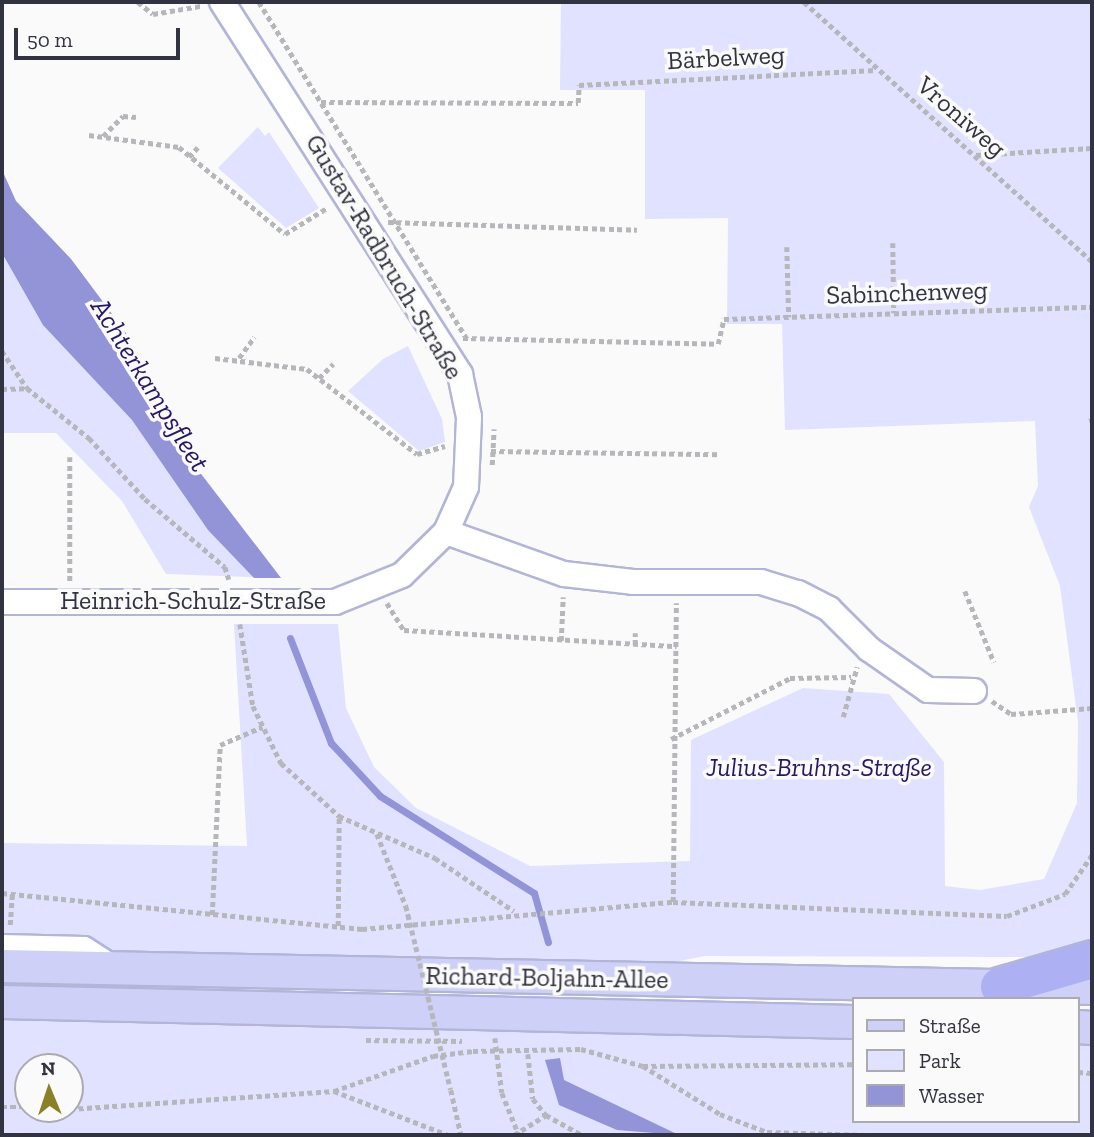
<!DOCTYPE html>
<html>
<head>
<meta charset="utf-8">
<style>
  body { margin:0 }
  #map { position:relative; width:1094px; height:1137px; overflow:hidden; background:#fafafa; font-family:"Zilla Slab",serif }
  div>[style] { position:absolute }
  [style*='--x'] { left:calc(var(--x)*1px); top:calc(var(--y)*1px); width:calc(var(--w)*1px); rotate:calc(var(--a)*1deg) }
  .green>* { inset:0; background:#e0e2ff }
  .water>* { inset:0; background:#9394d7 }
  .stream>* { height:7px; margin:-3.5px; padding:0 3.5px; transform-origin:3.5px; border-radius:3.5px; background:#9394d7 }
  .path>* { height:4.5px; margin-top:-2.25px; transform-origin:0; background:repeating-linear-gradient(90deg,#b6b7bb 0 5px,transparent 0 8.5px) }
  .roads { filter:drop-shadow(2px 0 #b3b5d8) drop-shadow(-2px 0 #b3b5d8) drop-shadow(0 2px #b3b5d8) drop-shadow(0 -2px #b3b5d8) }
  .minor>* { height:24px; margin:-12px; padding:0 12px; transform-origin:12px; border-radius:12px; background:#fff }
  .major>* { height:32px; margin:-16px; padding:0 16px; transform-origin:16px; border-radius:16px; background:#ced0f8 }
  .highway>* { height:37px; margin:-18.5px; padding:0 18.5px; transform-origin:18.5px; border-radius:18.5px; background:#aeb0f4 }
  .path-bridge>* { height:4.5px; margin-top:-2.25px; transform-origin:0; background:repeating-linear-gradient(90deg,#b6b7bb 0 5px,transparent 0 8.5px) }
  span { translate:-50% -50%; white-space:nowrap; text-align:center; line-height:1.15; -webkit-text-stroke:7px #fafafa; paint-order:stroke }
  .street-label { font-size:26px; color:#323341 }
  .park-label { font-size:26px; color:#261866; font-style:italic }
  .water-label { font-size:28px; color:#261766; font-style:italic }
  .frame { position:absolute; inset:0; border:4px solid #323341; pointer-events:none }
  .legend { position:absolute; left:852px; top:997px; width:228px; height:126px; box-sizing:border-box; background:#fafafa; border:2px solid #aaaab0; margin:0; padding:9px 12px; list-style:none; font-size:21px; color:#323341 }
  .legend li { display:flex; align-items:center; gap:14px; height:35px }
  .legend b { width:35px; border:2px solid #aaaab0 }
  .north { position:absolute; left:14px; top:1053px; width:70px; height:70px; box-sizing:border-box; background:#fafafa; border:2px solid #aaaab0; border-radius:50%; rotate:358deg; font-size:19px; font-weight:700; line-height:28px; text-align:center; color:#323341 }
  .north::after { content:''; display:block; margin:auto; width:24px; height:32px; background:#8a8027; clip-path:polygon(50% 0,100% 100%,50% 72%,0 100%) }
  .scale { position:absolute; left:14px; top:28px; width:166px; height:32px; box-sizing:border-box; border:4px solid #323341; border-top:0; padding-left:9px; font-size:21px; line-height:24px; white-space:nowrap; color:#323341; -webkit-text-stroke:5px #fafafa; paint-order:stroke }
</style>
</head>
<body>
<div id="map">
  <div class="green">
    <div style="clip-path:polygon(561px 2px,1092px 2px,1092px 947px,1030px 957px,705px 956px,653px 966px,2px 949px,2px 843px,247px 846px,234px 624px,338px 624px,346px 708px,374px 767px,416px 808px,530px 866px,690px 861px,691px 740px,803px 688px,889px 694px,944px 762px,945px 886px,980px 890px,1044px 879px,1077px 803px,1078px 722px,1060px 586px,1029px 507px,1038px 486px,1035px 421px,785px 430px,782px 324px,727px 324px,728px 218px,645px 219px,645px 90px,560px 90px)"></div>
    <div style="clip-path:polygon(258px 127px,265px 136px,269px 132px,319px 208px,286px 228px,218px 168px)"></div>
    <div style="clip-path:polygon(2px 170px,16px 201px,71px 259px,124px 330px,154px 381px,165px 427px,281px 578px,166px 574px,122px 501px,56px 433px,2px 433px)"></div>
    <div style="clip-path:polygon(408px 346px,442px 419px,445px 442px,419px 451px,348px 391px,383px 359px)"></div>
    <div style="clip-path:polygon(evenodd,2px 1019px,854px 1040px,854px 1121px,1078px 1121px,1078px 1045px,1092px 1045px,1092px 1135px,2px 1135px,2px 1019px,28px 1067px,70px 1067px,70px 1109px,28px 1109px,28px 1067px)"></div>
  </div>
  <div class="water">
    <div style="clip-path:polygon(2px 170px,16px 201px,71px 259px,124px 330px,154px 381px,165px 427px,281px 578px,254px 578px,208px 530px,132px 420px,43px 325px,2px 253px)"></div>
    <div style="clip-path:polygon(560px 1058px,564px 1080px,679px 1135px,617px 1130px,559px 1105px,545px 1060px)"></div>
  </div>
  <div class="stream">
    <div style="--x:290;--y:638;--w:113;--a:68.7"></div>
    <div style="--x:331;--y:743;--w:72;--a:47.2"></div>
    <div style="--x:380;--y:796;--w:182;--a:32.2"></div>
    <div style="--x:534;--y:893;--w:51;--a:74.1"></div>
  </div>
  <div class="path">
    <div style="--x:138;--y:2;--w:19;--a:39"></div>
    <div style="--x:153;--y:14;--w:49;--a:-9.5"></div>
    <div style="--x:259;--y:2;--w:397;--a:58.3"></div>
    <div style="--x:804;--y:2;--w:387;--a:42"></div>
    <div style="--x:321;--y:102;--w:257;--a:0.2"></div>
    <div style="--x:578;--y:103;--w:18;--a:-87"></div>
    <div style="--x:579;--y:85;--w:297;--a:-2.9"></div>
    <div style="--x:89;--y:135;--w:91;--a:7.6"></div>
    <div style="--x:179;--y:147;--w:137;--a:39.4"></div>
    <div style="--x:285;--y:234;--w:49;--a:-31.8"></div>
    <div style="--x:103;--y:136;--w:28;--a:-45"></div>
    <div style="--x:123;--y:116;--w:13;--a:4"></div>
    <div style="--x:976;--y:155;--w:116;--a:-3.5"></div>
    <div style="--x:189;--y:157;--w:13;--a:-48"></div>
    <div style="--x:388;--y:222;--w:249;--a:1.8"></div>
    <div style="--x:893;--y:243;--w:70;--a:89.2"></div>
    <div style="--x:787;--y:247;--w:70;--a:88.4"></div>
    <div style="--x:463;--y:338;--w:255;--a:1.3"></div>
    <div style="--x:718;--y:344;--w:26;--a:-77"></div>
    <div style="--x:724;--y:319;--w:368;--a:-1.9"></div>
    <div style="--x:2;--y:351;--w:45;--a:56"></div>
    <div style="--x:27;--y:388;--w:80;--a:38.9"></div>
    <div style="--x:89;--y:438;--w:83;--a:47.4"></div>
    <div style="--x:145;--y:499;--w:105;--a:40.4"></div>
    <div style="--x:225;--y:567;--w:13;--a:72"></div>
    <div style="--x:215;--y:358;--w:93;--a:6.8"></div>
    <div style="--x:307;--y:369;--w:139;--a:37.7"></div>
    <div style="--x:417;--y:454;--w:29;--a:-16"></div>
    <div style="--x:239;--y:358;--w:26;--a:-54"></div>
    <div style="--x:319;--y:378;--w:20;--a:-45"></div>
    <div style="--x:2;--y:389;--w:25;--a:-2"></div>
    <div style="--x:1089;--y:421;--w:3;--a:-18"></div>
    <div style="--x:491;--y:451;--w:227;--a:0.8"></div>
    <div style="--x:70;--y:457;--w:124;--a:90"></div>
    <div style="--x:492;--y:465;--w:36;--a:-87"></div>
    <div style="--x:965;--y:591;--w:77;--a:67.8"></div>
    <div style="--x:387;--y:603;--w:32;--a:58"></div>
    <div style="--x:404;--y:630;--w:273;--a:3.4"></div>
    <div style="--x:240;--y:624;--w:83;--a:81"></div>
    <div style="--x:253;--y:706;--w:64;--a:63.8"></div>
    <div style="--x:281;--y:763;--w:79;--a:42.4"></div>
    <div style="--x:339;--y:816;--w:105;--a:23.6"></div>
    <div style="--x:435;--y:858;--w:95;--a:33.9"></div>
    <div style="--x:561;--y:641;--w:44;--a:-87.4"></div>
    <div style="--x:635;--y:645;--w:12;--a:-90"></div>
    <div style="--x:992;--y:701;--w:23;--a:34"></div>
    <div style="--x:1011;--y:714;--w:81;--a:-4.2"></div>
    <div style="--x:843;--y:717;--w:52;--a:-74.4"></div>
    <div style="--x:671;--y:739;--w:134;--a:-27.1"></div>
    <div style="--x:790;--y:678;--w:61;--a:-0.9"></div>
    <div style="--x:377;--y:834;--w:78;--a:68.1"></div>
    <div style="--x:2;--y:893;--w:362;--a:5.7"></div>
    <div style="--x:362;--y:929;--w:312;--a:-5"></div>
    <div style="--x:673;--y:902;--w:334;--a:2.4"></div>
    <div style="--x:1007;--y:916;--w:62;--a:-20.8"></div>
    <div style="--x:1065;--y:894;--w:47;--a:-55.3"></div>
    <div style="--x:673;--y:902;--w:299;--a:-89.4"></div>
    <div style="--x:212;--y:915;--w:170;--a:-87.3"></div>
    <div style="--x:220;--y:745;--w:46;--a:-23.2"></div>
    <div style="--x:10;--y:925;--w:31;--a:-86"></div>
    <div style="--x:338;--y:926;--w:110;--a:-89.5"></div>
    <div style="--x:495;--y:1038;--w:55;--a:82.7"></div>
    <div style="--x:502;--y:1093;--w:45;--a:68"></div>
    <div style="--x:366;--y:1040;--w:96;--a:0.6"></div>
    <div style="--x:528;--y:1054;--w:45;--a:83.7"></div>
    <div style="--x:533;--y:1099;--w:21;--a:51"></div>
    <div style="--x:546;--y:1115;--w:41;--a:29.1"></div>
    <div style="--x:643;--y:1066;--w:91;--a:31.9"></div>
    <div style="--x:720;--y:1114;--w:50;--a:21"></div>
    <div style="--x:767;--y:1132;--w:99;--a:1.7"></div>
    <div style="--x:1078;--y:1072;--w:14;--a:4"></div>
    <div style="--x:451;--y:1090;--w:46;--a:77.5"></div>
    <div style="--x:334;--y:1091;--w:105;--a:-19.5"></div>
    <div style="--x:433;--y:1056;--w:40;--a:-7.1"></div>
    <div style="--x:473;--y:1051;--w:108;--a:-1.1"></div>
    <div style="--x:581;--y:1049;--w:64;--a:15.3"></div>
    <div style="--x:643;--y:1066;--w:211;--a:-0.5"></div>
    <div style="--x:2;--y:1107;--w:26;--a:0"></div>
    <div style="--x:70;--y:1109;--w:265;--a:-3.9"></div>
    <div style="--x:334;--y:1091;--w:122;--a:21.1"></div>
    <div style="--x:514;--y:1135;--w:38;--a:-32"></div>
  </div>
  <div class="roads">
    <div class="minor">
      <div style="--x:446;--y:532;--w:125;--a:19.6"></div>
      <div style="--x:564;--y:574;--w:69;--a:6.6"></div>
      <div style="--x:633;--y:582;--w:128;--a:0"></div>
      <div style="--x:761;--y:582;--w:39;--a:17"></div>
      <div style="--x:798;--y:593;--w:35;--a:27"></div>
      <div style="--x:829;--y:609;--w:57;--a:45"></div>
      <div style="--x:869;--y:649;--w:72;--a:34.8"></div>
      <div style="--x:928;--y:690;--w:46;--a:1.2"></div>
      <div style="--x:2;--y:602;--w:333;--a:0"></div>
      <div style="--x:335;--y:602;--w:72;--a:-21.9"></div>
      <div style="--x:402;--y:575;--w:62;--a:-44.3"></div>
      <div style="--x:446;--y:532;--w:49;--a:-66"></div>
      <div style="--x:466;--y:487;--w:70;--a:-87.5"></div>
      <div style="--x:469;--y:417;--w:44;--a:-101.8"></div>
      <div style="--x:460;--y:374;--w:442;--a:-122.6"></div>
      <div style="--x:2;--y:947;--w:82;--a:1.4"></div>
      <div style="--x:84;--y:949;--w:37;--a:33"></div>
    </div>
    <div class="major">
      <div style="--x:2;--y:966;--w:1090;--a:1.16"></div>
      <div style="--x:2;--y:1002;--w:852;--a:1.34"></div>
      <div style="--x:1078;--y:1027;--w:14;--a:4"></div>
    </div>
    <div class="highway">
      <div style="--x:999;--y:986;--w:97;--a:-16.2"></div>
    </div>
  </div>
  <div class="path-bridge">
    <div style="--x:406;--y:906;--w:189;--a:76.3"></div>
  </div>
  <div class="street-label">
    <span style="left:726px;top:58px;rotate:-3deg">Bärbelweg</span>
    <span style="left:961px;top:117px;rotate:41deg">Vroniweg</span>
    <span style="left:384px;top:257px;rotate:59deg">Gustav-Radbruch-Straße</span>
    <span style="left:907px;top:293px;rotate:-2deg">Sabinchenweg</span>
    <span style="left:193px;top:601px">Heinrich-Schulz-Straße</span>
    <span style="left:547px;top:978px;rotate:1deg">Richard-Boljahn-Allee</span>
  </div>
  <div class="park-label">
    <span style="left:819px;top:768px">Julius-Bruhns-Straße</span>
  </div>
  <div class="water-label">
    <span style="left:150px;top:385px;rotate:58deg">Achterkampsfleet</span>
  </div>
  <div class="frame"></div>
  <ul class="legend">
  <li><b style="height:9px;background:#ced0f8"></b>Straße</li>
  <li><b style="height:19px;background:#e0e2ff"></b>Park</li>
  <li><b style="height:19px;background:#9394d7"></b>Wasser</li>
  </ul>
  <div class="north">N</div>
  <div class="scale">50 m</div>
</div>
</body>
</html>
